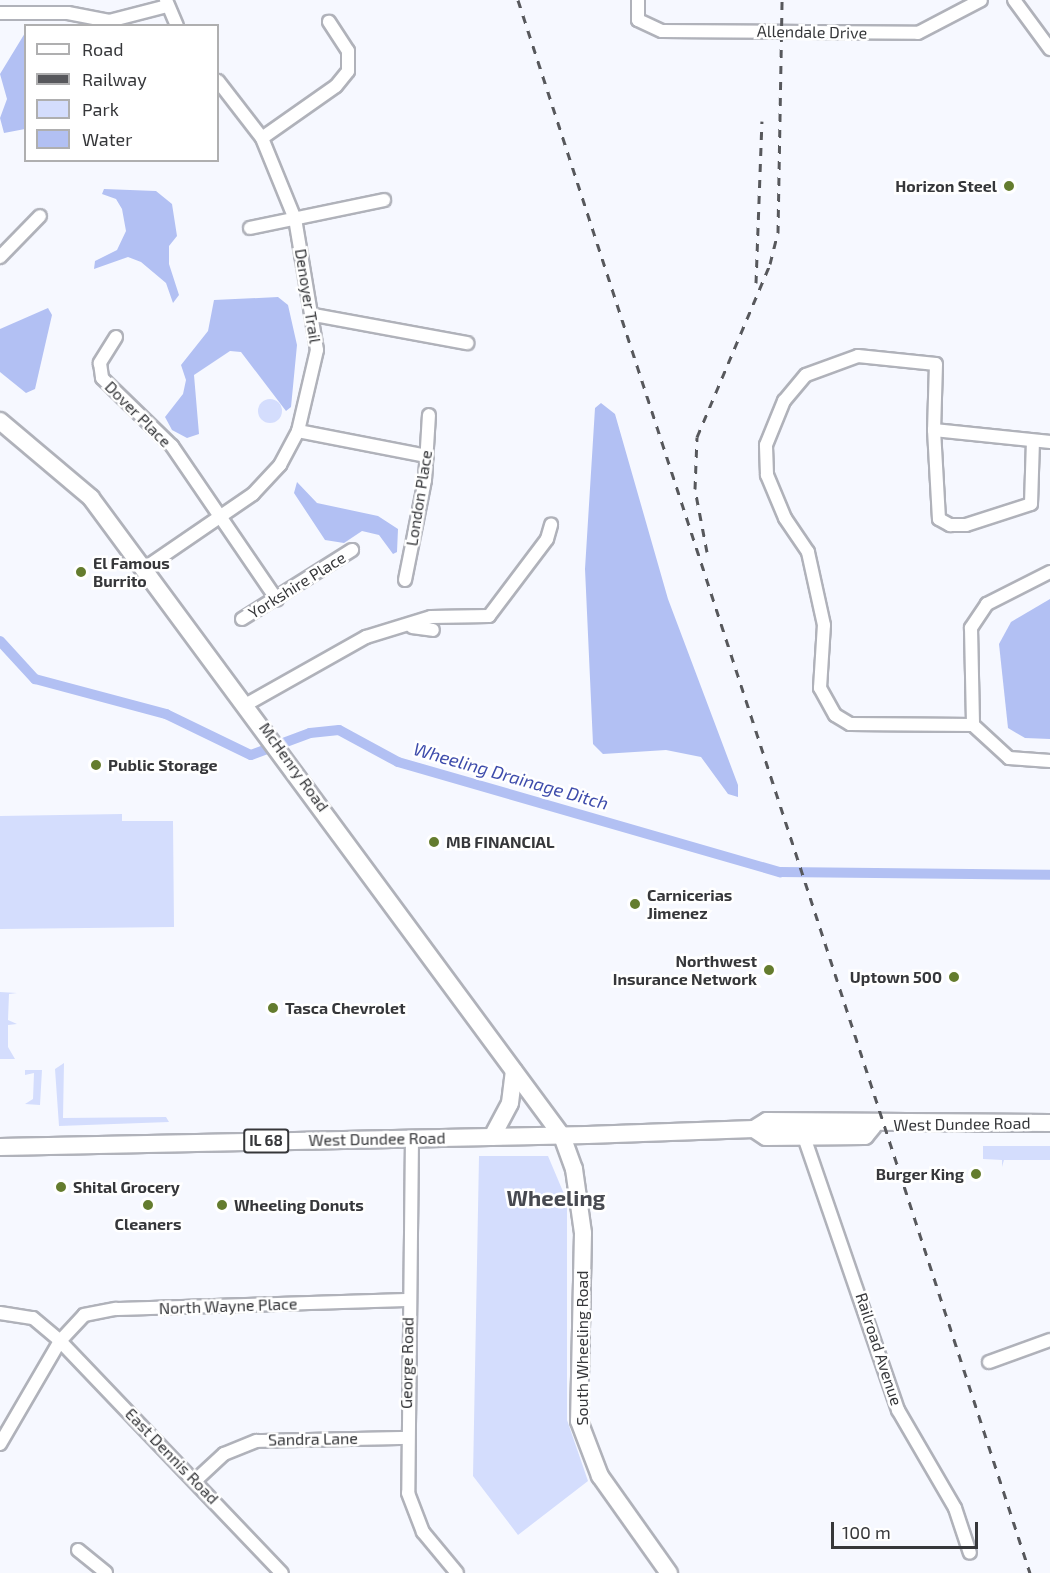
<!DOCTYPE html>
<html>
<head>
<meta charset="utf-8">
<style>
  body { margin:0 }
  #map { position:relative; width:1050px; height:1573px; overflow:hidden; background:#f6f8ff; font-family:"Exo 2",sans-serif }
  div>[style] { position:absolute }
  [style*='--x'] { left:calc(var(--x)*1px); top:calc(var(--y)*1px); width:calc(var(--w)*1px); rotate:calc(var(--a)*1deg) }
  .green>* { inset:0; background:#d4ddfd }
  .round { border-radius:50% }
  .water>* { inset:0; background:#b2c0f3 }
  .canal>* { height:10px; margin:-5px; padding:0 5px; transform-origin:5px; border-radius:5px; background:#b2c0f3 }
  .roads { filter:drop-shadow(2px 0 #b0b2ba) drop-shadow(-2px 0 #b0b2ba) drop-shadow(0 2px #b0b2ba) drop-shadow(0 -2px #b0b2ba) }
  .minor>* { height:12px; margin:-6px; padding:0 6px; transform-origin:6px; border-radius:6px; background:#fff }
  .major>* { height:16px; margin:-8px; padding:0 8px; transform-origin:8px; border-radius:8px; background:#fff }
  .rail>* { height:3px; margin-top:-1.5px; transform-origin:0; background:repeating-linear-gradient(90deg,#57585c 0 8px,transparent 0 16px) }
  .dots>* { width:16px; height:16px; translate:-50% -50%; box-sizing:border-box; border:3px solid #fff; border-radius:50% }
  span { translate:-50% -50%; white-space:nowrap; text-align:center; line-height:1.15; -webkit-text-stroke:5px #fff; paint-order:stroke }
  .shield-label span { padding:2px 4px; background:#fff; border:2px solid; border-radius:4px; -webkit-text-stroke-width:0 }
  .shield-label { font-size:15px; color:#36373a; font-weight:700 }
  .street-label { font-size:16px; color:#36373a }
  .poi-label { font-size:16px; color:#36373a; font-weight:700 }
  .right { translate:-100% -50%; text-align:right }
  .left { translate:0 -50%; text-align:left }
  .water-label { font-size:18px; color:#3d4bab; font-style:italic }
  .district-label { font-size:22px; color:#474950; font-weight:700 }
  .legend { position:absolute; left:24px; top:24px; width:195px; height:138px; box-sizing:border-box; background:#fff; border:2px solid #afafb0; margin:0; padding:8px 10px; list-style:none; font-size:18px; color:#36373a }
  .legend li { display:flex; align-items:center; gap:12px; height:30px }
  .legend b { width:30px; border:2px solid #afafb0 }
  .scale { position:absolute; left:831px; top:1522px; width:147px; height:27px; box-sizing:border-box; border:3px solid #36373a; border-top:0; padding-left:8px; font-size:18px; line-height:21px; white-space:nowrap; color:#36373a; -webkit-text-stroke:4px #fff; paint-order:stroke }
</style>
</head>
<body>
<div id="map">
  <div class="green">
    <div class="round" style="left:258px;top:399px;width:24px;height:24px"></div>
    <div style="clip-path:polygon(122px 814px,122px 821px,173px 821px,174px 927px,0 929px,0 816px)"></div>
    <div style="clip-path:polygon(0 992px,17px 993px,9px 994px,8px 1020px,17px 1024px,8px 1025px,8px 1047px,15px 1059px,0 1059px)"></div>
    <div style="clip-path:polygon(64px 1063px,63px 1118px,166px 1117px,169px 1122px,59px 1126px,55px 1069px)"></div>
    <div style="clip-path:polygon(25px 1070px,42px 1070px,40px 1105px,25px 1104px,33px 1099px,34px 1073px,25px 1075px)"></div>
    <div style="clip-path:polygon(983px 1146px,1050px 1146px,1050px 1160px,1004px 1160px,1002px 1167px,1002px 1160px,983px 1159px)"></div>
    <div style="clip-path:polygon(479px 1156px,548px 1156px,567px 1201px,567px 1420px,588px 1481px,518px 1535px,473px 1476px)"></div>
  </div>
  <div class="water">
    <div style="clip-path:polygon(25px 33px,25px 129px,4px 133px,0 118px,7px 99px,0 74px)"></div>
    <div style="clip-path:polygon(104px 189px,156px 191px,172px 204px,177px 236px,169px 246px,169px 264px,179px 295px,173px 303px,166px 283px,141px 262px,128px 257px,94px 269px,95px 261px,117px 250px,126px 231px,122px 209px,116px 199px,102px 194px)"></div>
    <div style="clip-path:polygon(278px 297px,288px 305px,297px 345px,291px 407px,286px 411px,241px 352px,230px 351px,194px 375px,199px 434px,187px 438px,172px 430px,165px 417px,183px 394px,186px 380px,181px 365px,208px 331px,214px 300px)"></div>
    <div style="clip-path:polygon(48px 308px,52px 315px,35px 389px,26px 393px,0 372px,0 329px)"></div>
    <div style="clip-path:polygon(601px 403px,615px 414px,668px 599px,738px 785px,738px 797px,728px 794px,701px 757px,666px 750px,603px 754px,593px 744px,585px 569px,595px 408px)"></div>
    <div style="clip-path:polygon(297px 482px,317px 503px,378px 516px,398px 529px,397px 552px,393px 554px,379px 535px,362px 531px,344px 543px,325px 540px,294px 493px)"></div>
    <div style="clip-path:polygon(1050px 599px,1050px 739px,1025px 738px,1008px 728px,999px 644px,1011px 622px)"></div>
  </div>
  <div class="canal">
    <div style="--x:0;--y:641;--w:52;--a:47.4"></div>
    <div style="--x:35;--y:679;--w:136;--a:15"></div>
    <div style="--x:166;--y:714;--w:94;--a:25.8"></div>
    <div style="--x:251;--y:755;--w:63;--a:-20.4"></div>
    <div style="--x:310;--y:733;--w:29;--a:-6"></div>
    <div style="--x:339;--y:730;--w:67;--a:28.5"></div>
    <div style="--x:398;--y:762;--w:398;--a:16.1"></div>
    <div style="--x:780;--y:872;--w:270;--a:0.6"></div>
  </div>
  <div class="roads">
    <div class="minor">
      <div style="--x:166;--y:0;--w:28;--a:67"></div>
      <div style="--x:638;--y:0;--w:20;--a:90"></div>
      <div style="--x:638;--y:20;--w:26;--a:25"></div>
      <div style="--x:662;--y:31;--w:256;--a:0.4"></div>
      <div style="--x:918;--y:33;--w:71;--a:-27.6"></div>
      <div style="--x:1014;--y:0;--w:61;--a:53.7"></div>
      <div style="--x:0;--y:13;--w:68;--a:0"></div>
      <div style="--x:68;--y:13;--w:42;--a:11"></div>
      <div style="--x:109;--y:21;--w:60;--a:-14.5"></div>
      <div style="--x:262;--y:138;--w:90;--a:-35.1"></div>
      <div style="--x:336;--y:86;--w:19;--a:-51"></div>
      <div style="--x:348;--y:71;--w:20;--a:-90"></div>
      <div style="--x:348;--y:51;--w:35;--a:-123"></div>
      <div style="--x:250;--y:228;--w:137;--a:-11.8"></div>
      <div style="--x:0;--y:257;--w:57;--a:-45.7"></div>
      <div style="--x:314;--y:315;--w:156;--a:10.4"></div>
      <div style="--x:116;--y:337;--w:31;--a:122"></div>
      <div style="--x:100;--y:363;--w:15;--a:82"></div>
      <div style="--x:102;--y:378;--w:98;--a:44.2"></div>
      <div style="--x:172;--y:446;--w:186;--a:55.7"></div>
      <div style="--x:934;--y:430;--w:89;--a:86.8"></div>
      <div style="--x:939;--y:519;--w:13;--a:29"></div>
      <div style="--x:950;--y:525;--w:16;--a:0"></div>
      <div style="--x:966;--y:525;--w:68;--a:-17.9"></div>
      <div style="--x:1031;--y:504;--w:63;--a:-88.2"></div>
      <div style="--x:298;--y:431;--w:131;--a:11"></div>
      <div style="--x:145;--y:568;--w:131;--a:-34.4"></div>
      <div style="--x:253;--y:494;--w:40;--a:-47"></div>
      <div style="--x:280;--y:465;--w:38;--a:-62"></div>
      <div style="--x:298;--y:431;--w:83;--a:-76.8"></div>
      <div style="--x:317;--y:350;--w:133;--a:-99.5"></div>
      <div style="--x:295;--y:219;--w:87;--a:-112.2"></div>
      <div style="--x:262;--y:138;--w:72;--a:-127.7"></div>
      <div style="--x:1050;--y:572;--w:71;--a:153.1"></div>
      <div style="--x:987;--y:604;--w:29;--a:124"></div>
      <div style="--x:971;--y:628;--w:97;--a:88.8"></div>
      <div style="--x:973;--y:725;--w:49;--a:42.5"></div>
      <div style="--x:1009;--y:758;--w:41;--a:4.2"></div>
      <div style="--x:405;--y:580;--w:102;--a:-78.7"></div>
      <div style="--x:425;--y:480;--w:65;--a:-86.5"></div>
      <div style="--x:242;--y:619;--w:130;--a:-32.1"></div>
      <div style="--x:412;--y:627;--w:21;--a:8"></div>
      <div style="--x:247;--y:704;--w:137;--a:-29.4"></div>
      <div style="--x:366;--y:637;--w:68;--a:-17.1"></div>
      <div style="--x:431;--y:617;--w:58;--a:-1"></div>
      <div style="--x:489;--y:616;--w:96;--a:-53"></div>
      <div style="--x:547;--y:539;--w:15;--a:-74"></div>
      <div style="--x:973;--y:725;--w:123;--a:-179.5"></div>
      <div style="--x:850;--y:724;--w:17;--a:-149"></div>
      <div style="--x:835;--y:715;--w:31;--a:-119"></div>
      <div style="--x:820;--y:688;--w:63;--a:-86.4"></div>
      <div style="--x:824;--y:625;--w:75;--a:-102.4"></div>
      <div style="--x:808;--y:552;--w:41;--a:-124.1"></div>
      <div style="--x:785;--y:518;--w:47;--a:-112.7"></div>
      <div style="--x:767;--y:475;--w:30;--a:-92"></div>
      <div style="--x:766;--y:445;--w:48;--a:-67.8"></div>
      <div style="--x:784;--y:401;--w:34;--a:-50"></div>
      <div style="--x:806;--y:375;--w:55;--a:-20.1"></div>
      <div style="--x:858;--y:356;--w:78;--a:5.9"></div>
      <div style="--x:936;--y:364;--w:66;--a:91.7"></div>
      <div style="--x:934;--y:430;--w:117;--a:5.9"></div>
      <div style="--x:804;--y:1137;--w:289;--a:71"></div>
      <div style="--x:898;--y:1410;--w:113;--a:59.8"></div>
      <div style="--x:955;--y:1508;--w:47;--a:71.6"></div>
      <div style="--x:412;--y:1138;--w:355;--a:90.6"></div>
      <div style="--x:408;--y:1493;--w:42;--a:69"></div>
      <div style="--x:423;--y:1532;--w:53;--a:50.3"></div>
      <div style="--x:0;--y:1313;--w:33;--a:9"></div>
      <div style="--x:33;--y:1318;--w:35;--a:40"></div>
      <div style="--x:60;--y:1341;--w:321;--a:46.3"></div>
      <div style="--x:989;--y:1362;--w:65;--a:-19.8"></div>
      <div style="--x:0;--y:1444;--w:119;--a:-59.8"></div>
      <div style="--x:60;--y:1341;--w:35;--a:-47"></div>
      <div style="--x:84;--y:1315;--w:33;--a:-11"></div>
      <div style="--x:116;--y:1309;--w:292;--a:-1.8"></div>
      <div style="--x:197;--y:1479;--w:37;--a:-43"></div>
      <div style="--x:224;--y:1454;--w:35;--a:-22"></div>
      <div style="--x:257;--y:1441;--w:149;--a:-1.2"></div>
      <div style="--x:78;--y:1550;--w:36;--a:39"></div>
    </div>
    <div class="major">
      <div style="--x:0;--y:421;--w:119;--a:40.2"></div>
      <div style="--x:91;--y:498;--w:793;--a:53.56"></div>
      <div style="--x:562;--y:1136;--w:35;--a:70"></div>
      <div style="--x:574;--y:1169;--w:65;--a:82"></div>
      <div style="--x:583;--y:1233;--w:188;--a:91.2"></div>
      <div style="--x:579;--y:1421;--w:59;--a:69.1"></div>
      <div style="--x:600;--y:1476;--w:119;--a:54.6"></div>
      <div style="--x:754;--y:1129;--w:14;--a:34"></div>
      <div style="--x:766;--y:1137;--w:99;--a:-0.6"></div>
      <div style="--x:865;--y:1136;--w:13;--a:-51"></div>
      <div style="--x:492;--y:1137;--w:38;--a:-62"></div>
      <div style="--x:510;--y:1103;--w:32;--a:-83"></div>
      <div style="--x:0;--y:1147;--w:587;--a:-1.17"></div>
      <div style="--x:587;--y:1135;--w:167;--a:-2.1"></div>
      <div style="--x:754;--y:1129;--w:15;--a:-32"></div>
      <div style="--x:767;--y:1121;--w:283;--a:0.4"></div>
    </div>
  </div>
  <div class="rail">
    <div style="--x:518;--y:0;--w:1654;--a:71.97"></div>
    <div style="--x:756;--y:283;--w:162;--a:-87.9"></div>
    <div style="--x:707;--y:552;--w:64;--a:-100.8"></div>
    <div style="--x:695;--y:489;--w:52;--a:-87.8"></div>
    <div style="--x:697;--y:437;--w:188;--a:-67.1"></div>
    <div style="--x:770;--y:264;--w:32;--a:-76"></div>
    <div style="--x:778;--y:233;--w:233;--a:-89"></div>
  </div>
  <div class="dots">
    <div style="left:1009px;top:186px;background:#647c2e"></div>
    <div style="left:81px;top:572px;background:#647c2e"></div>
    <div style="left:96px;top:765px;background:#647c2e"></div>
    <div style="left:434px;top:842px;background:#647c2e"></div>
    <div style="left:635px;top:904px;background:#647c2e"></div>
    <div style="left:769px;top:970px;background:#647c2e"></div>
    <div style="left:954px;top:977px;background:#647c2e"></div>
    <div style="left:273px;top:1008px;background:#647c2e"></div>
    <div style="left:976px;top:1174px;background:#647c2e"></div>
    <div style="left:61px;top:1187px;background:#647c2e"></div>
    <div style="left:148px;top:1205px;background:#647c2e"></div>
    <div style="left:222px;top:1205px;background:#647c2e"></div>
  </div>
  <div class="shield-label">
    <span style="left:266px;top:1141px">IL 68</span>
  </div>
  <div class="street-label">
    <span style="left:812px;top:32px;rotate:1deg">Allendale Drive</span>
    <span style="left:308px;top:296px;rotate:81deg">Denoyer Trail</span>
    <span style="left:138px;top:414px;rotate:45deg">Dover Place</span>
    <span style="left:419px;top:498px;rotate:-81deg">London Place</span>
    <span style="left:297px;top:585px;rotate:-32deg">Yorkshire Place</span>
    <span style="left:294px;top:767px;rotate:54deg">McHenry Road</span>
    <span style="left:962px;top:1124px;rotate:-1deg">West Dundee Road</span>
    <span style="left:377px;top:1139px;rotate:-1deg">West Dundee Road</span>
    <span style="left:228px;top:1306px;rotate:-2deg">North Wayne Place</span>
    <span style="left:582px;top:1348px;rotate:-90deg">South Wheeling Road</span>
    <span style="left:879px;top:1349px;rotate:72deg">Railroad Avenue</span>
    <span style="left:407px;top:1363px;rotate:-89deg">George Road</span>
    <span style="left:313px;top:1439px;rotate:-1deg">Sandra Lane</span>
    <span style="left:172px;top:1456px;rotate:46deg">East Dennis Road</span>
  </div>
  <div class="poi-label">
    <span class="right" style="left:997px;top:186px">Horizon Steel</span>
    <span class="left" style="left:93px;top:572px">El Famous<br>Burrito</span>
    <span class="left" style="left:108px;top:765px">Public Storage</span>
    <span class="left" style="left:446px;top:842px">MB FINANCIAL</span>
    <span class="left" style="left:647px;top:904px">Carnicerias<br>Jimenez</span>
    <span class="right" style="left:757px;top:970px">Northwest<br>Insurance Network</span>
    <span class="right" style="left:942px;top:977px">Uptown 500</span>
    <span class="left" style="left:285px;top:1008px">Tasca Chevrolet</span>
    <span class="right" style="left:964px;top:1174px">Burger King</span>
    <span class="left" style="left:73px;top:1187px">Shital Grocery</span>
    <span class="left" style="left:234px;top:1205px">Wheeling Donuts</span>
    <span style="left:148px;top:1224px">Cleaners</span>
  </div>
  <div class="water-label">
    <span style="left:511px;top:776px;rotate:16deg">Wheeling Drainage Ditch</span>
  </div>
  <div class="district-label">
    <span style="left:556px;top:1198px">Wheeling</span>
  </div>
  <ul class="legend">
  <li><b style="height:8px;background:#fff"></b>Road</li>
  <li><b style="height:8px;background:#57585c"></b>Railway</li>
  <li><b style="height:16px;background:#d4ddfd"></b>Park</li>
  <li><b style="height:16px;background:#b2c0f3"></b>Water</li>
  </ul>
  <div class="scale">100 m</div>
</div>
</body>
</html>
